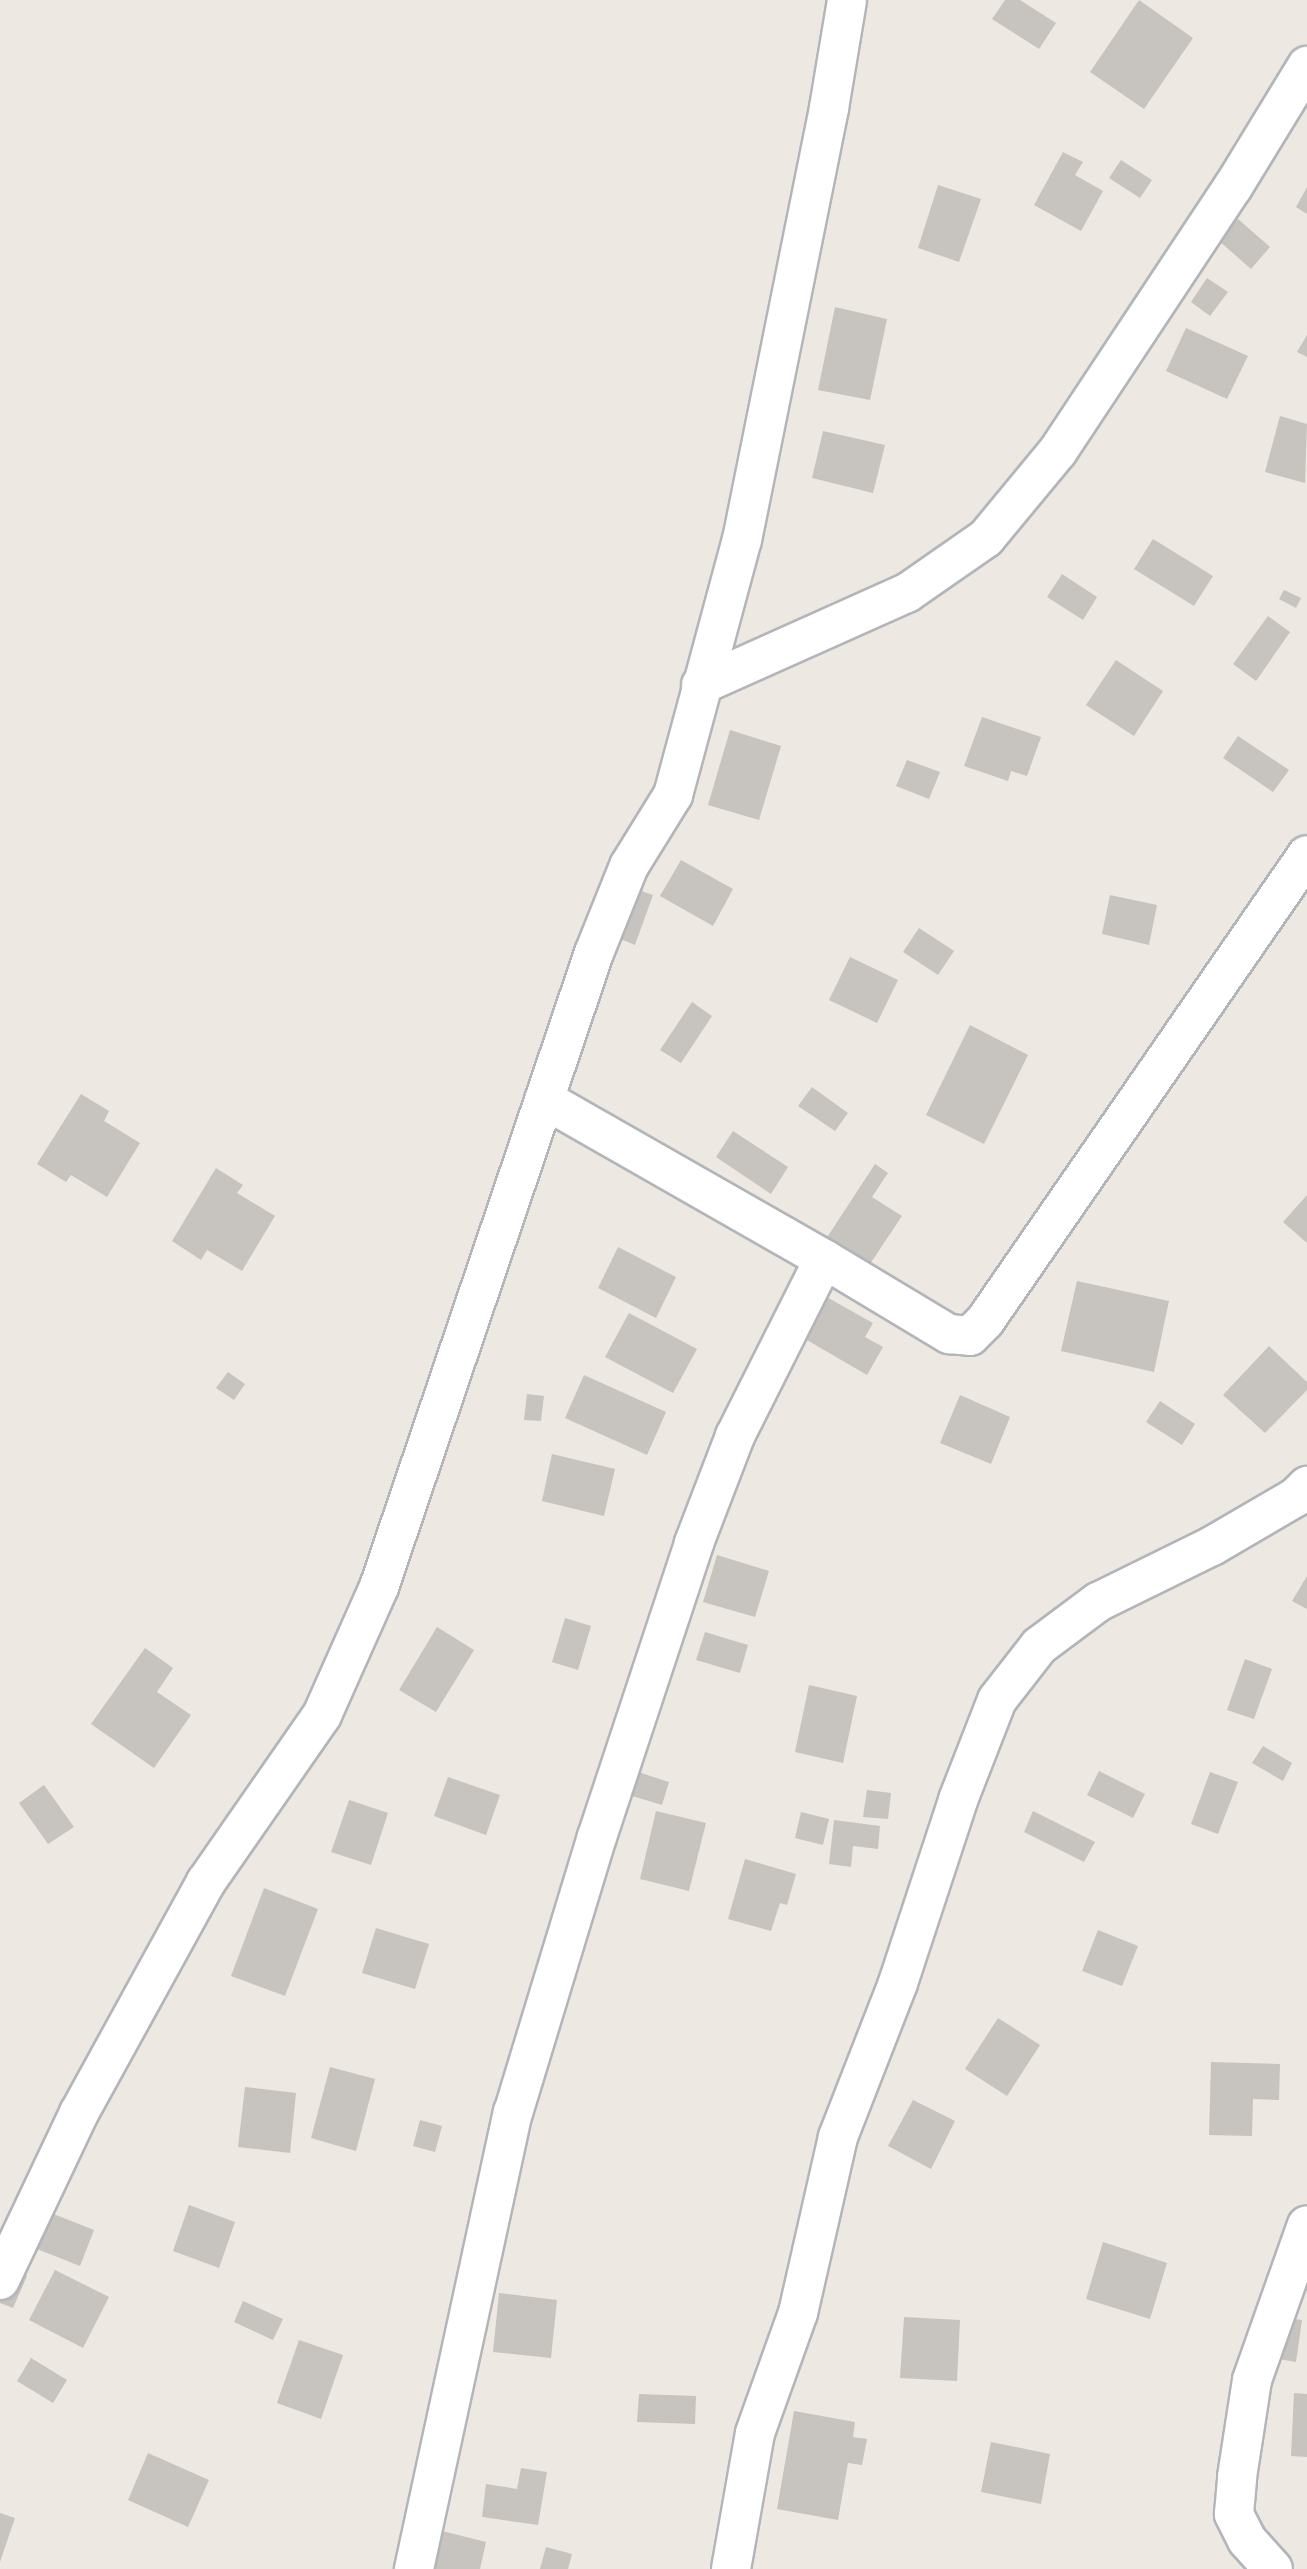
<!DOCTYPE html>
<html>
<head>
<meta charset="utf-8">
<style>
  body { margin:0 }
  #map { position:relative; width:1307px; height:2569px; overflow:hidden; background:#ede8e1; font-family:Barlow,sans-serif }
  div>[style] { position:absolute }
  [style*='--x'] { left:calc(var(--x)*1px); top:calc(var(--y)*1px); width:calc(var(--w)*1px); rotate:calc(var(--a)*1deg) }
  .building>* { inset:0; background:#c7c3be }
  .roads { filter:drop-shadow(2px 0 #b2b5b9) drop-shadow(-2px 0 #b2b5b9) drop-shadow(0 2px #b2b5b9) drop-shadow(0 -2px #b2b5b9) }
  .minor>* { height:38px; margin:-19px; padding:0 19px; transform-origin:19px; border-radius:19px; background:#fff }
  span { translate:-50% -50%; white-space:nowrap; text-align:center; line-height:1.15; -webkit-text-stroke:5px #fff; paint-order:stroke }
</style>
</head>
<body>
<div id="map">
  <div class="building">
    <div style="clip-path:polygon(1005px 0,1020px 0,1056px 23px,1039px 49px,992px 19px)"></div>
    <div style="clip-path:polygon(1139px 0,1193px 38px,1144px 109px,1090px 72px)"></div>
    <div style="clip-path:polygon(1063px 152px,1083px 162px,1075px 175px,1103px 191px,1081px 231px,1034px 205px)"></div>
    <div style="clip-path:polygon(1121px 160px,1152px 180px,1140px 198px,1109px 178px)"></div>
    <div style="clip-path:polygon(938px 185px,981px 199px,959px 262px,918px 248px)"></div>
    <div style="clip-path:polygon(1307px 187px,1307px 214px,1296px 207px)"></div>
    <div style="clip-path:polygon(1238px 219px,1270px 247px,1251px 269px,1218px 240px)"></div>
    <div style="clip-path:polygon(1207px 278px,1228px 292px,1210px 316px,1191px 302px)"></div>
    <div style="clip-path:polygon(835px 307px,887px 319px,870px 400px,818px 390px)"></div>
    <div style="clip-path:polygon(1186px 328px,1248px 356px,1227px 399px,1166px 371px)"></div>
    <div style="clip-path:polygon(1307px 335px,1307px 357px,1297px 352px)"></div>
    <div style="clip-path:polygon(1280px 416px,1307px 424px,1305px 483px,1265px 472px)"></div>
    <div style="clip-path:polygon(823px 431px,885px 445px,873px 493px,812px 478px)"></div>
    <div style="clip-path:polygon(1153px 539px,1213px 576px,1194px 606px,1134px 569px)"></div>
    <div style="clip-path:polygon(1062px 574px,1097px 597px,1083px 620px,1047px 597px)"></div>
    <div style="clip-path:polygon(1284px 590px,1301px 598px,1296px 608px,1279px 599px)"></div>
    <div style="clip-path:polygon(1268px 616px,1290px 632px,1256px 681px,1233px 664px)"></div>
    <div style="clip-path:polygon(1116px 660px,1163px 691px,1134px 736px,1086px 705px)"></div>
    <div style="clip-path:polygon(982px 717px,1041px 737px,1027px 776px,1011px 771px,1008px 781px,964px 766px)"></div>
    <div style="clip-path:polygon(730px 730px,781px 746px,759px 820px,708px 805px)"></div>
    <div style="clip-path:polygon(1238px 736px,1289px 770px,1273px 792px,1223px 758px)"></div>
    <div style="clip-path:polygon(907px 760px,940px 772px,929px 799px,896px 786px)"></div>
    <div style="clip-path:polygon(681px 860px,733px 889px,713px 926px,660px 896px)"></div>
    <div style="clip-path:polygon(630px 887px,653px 895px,635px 945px,613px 936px)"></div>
    <div style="clip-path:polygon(1110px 895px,1157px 905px,1149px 945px,1102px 934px)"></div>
    <div style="clip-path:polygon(919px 928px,954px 951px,938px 975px,903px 952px)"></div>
    <div style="clip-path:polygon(850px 957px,898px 980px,877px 1023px,829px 1000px)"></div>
    <div style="clip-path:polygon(692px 1002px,712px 1016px,681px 1063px,660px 1050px)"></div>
    <div style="clip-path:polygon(970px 1025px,1028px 1055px,984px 1144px,926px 1115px)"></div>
    <div style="clip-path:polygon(812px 1087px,848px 1113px,835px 1131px,798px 1106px)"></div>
    <div style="clip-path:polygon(81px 1094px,109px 1111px,104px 1121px,140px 1143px,107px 1197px,71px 1175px,66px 1182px,37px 1164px)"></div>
    <div style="clip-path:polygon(733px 1131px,788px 1167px,771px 1194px,716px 1157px)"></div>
    <div style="clip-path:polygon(875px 1164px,888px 1173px,872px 1197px,902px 1216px,866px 1270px,824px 1242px)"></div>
    <div style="clip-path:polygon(216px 1168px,243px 1185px,237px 1193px,275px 1216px,242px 1271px,207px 1250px,201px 1260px,172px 1241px)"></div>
    <div style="clip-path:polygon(1307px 1195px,1307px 1243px,1283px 1222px)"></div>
    <div style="clip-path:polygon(618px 1247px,676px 1277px,656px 1318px,598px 1288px)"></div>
    <div style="clip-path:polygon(1077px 1281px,1169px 1301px,1154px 1372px,1061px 1351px)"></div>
    <div style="clip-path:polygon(823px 1295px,873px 1323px,865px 1337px,883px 1347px,867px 1375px,800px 1336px)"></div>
    <div style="clip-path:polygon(629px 1313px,697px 1349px,673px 1393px,605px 1357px)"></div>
    <div style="clip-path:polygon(1269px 1346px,1307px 1382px,1307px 1390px,1265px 1433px,1223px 1395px)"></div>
    <div style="clip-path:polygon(228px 1372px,245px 1384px,234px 1400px,216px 1388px)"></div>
    <div style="clip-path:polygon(584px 1375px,666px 1412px,647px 1455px,565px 1418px)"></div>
    <div style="clip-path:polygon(527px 1394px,544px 1396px,541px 1421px,524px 1420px)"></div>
    <div style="clip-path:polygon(960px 1395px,1010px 1417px,991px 1464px,940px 1443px)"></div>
    <div style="clip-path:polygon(1160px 1401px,1195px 1424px,1182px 1445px,1146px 1422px)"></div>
    <div style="clip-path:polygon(552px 1454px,615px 1469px,604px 1516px,542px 1501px)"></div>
    <div style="clip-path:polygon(717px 1555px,769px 1571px,755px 1617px,703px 1602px)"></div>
    <div style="clip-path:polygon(1307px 1576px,1307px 1609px,1292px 1601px)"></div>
    <div style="clip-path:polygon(565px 1618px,591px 1626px,578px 1670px,552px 1662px)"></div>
    <div style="clip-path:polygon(437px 1627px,474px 1650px,436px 1712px,399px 1690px)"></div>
    <div style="clip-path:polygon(705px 1632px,748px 1645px,740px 1673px,696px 1660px)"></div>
    <div style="clip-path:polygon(145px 1648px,173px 1668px,157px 1692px,191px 1715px,154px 1768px,91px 1724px)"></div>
    <div style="clip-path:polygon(1245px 1659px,1272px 1669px,1254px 1719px,1227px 1710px)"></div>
    <div style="clip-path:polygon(809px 1685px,857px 1696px,843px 1763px,795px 1752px)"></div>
    <div style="clip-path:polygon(1263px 1746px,1292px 1763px,1283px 1781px,1252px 1763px)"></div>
    <div style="clip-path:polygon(629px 1769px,669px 1782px,662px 1805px,622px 1793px)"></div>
    <div style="clip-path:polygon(1099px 1771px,1145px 1794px,1133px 1818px,1087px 1795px)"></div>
    <div style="clip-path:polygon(1210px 1772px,1238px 1782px,1218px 1834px,1191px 1824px)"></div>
    <div style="clip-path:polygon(448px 1777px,500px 1795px,486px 1835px,434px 1816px)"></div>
    <div style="clip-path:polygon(44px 1785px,74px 1827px,48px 1844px,19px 1803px)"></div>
    <div style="clip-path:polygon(867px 1790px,891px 1793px,888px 1819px,863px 1817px)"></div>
    <div style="clip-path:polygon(349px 1800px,388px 1813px,371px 1865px,331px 1852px)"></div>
    <div style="clip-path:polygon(656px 1811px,706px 1823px,689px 1891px,640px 1879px)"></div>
    <div style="clip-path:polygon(1033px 1811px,1095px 1842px,1084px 1862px,1024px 1832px)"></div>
    <div style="clip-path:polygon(801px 1812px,829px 1819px,823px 1845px,795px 1838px)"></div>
    <div style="clip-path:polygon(834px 1820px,880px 1826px,878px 1849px,853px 1846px,851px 1867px,829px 1864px)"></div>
    <div style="clip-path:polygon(745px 1859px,796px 1874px,787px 1905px,780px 1903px,771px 1931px,728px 1919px)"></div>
    <div style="clip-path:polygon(264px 1888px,318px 1909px,285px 1996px,231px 1976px)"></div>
    <div style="clip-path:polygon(376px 1928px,429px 1944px,415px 1989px,362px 1973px)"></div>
    <div style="clip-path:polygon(1098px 1930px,1138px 1946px,1122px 1986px,1082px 1971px)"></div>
    <div style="clip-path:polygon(998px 2018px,1040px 2045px,1007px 2096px,965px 2069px)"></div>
    <div style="clip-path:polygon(1211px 2062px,1280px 2064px,1279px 2100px,1253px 2099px,1252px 2136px,1209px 2135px)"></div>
    <div style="clip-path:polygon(330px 2067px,375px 2079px,356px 2151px,311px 2138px)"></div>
    <div style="clip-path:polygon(245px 2087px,296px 2093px,290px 2153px,238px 2147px)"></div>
    <div style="clip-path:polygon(913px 2100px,955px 2121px,931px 2169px,888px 2146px)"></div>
    <div style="clip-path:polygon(420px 2120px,442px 2126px,435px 2152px,413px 2146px)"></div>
    <div style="clip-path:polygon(189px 2205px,235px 2222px,219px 2268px,173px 2251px)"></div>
    <div style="clip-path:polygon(41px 2209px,94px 2230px,80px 2266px,27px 2245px)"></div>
    <div style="clip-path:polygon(1103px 2242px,1167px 2263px,1150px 2319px,1086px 2299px)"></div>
    <div style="clip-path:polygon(12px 2269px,27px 2276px,13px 2308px,0 2303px,0 2294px)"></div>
    <div style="clip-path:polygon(55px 2270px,109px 2297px,83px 2348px,29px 2320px)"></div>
    <div style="clip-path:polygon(499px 2293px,557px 2300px,551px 2358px,493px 2352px)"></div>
    <div style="clip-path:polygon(243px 2301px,283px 2319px,273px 2340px,234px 2322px)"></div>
    <div style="clip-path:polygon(904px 2317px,960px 2320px,957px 2381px,900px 2378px)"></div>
    <div style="clip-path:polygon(1279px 2317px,1302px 2320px,1296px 2362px,1272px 2358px)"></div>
    <div style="clip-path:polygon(299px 2340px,343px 2355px,321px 2419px,277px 2403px)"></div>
    <div style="clip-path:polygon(31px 2358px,67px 2380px,53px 2403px,17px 2381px)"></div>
    <div style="clip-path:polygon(1294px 2393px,1307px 2394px,1307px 2457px,1291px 2456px)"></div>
    <div style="clip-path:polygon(639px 2394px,696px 2396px,695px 2424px,637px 2422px)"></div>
    <div style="clip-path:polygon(794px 2411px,855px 2422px,853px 2437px,867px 2439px,862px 2465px,848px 2463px,838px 2520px,777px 2509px)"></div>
    <div style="clip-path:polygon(991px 2442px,1050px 2454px,1041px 2504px,981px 2492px)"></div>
    <div style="clip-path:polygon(148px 2453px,209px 2480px,188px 2527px,128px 2500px)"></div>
    <div style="clip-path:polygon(521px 2468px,547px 2472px,538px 2525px,482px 2517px,486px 2484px,517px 2489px)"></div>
    <div style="clip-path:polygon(0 2513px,15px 2518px,0 2562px)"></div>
    <div style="clip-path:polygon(434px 2529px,486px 2542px,480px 2569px,424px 2569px)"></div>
    <div style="clip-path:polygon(546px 2547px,572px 2554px,568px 2569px,540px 2569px)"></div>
  </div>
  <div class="roads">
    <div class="minor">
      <div style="--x:701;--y:685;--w:226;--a:-24.1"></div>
      <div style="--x:907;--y:593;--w:96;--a:-34.8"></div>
      <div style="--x:986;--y:538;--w:113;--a:-50.4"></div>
      <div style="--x:1058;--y:451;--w:317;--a:-56.5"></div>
      <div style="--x:1233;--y:187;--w:142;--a:-58.6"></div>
      <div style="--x:824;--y:1259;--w:146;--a:31"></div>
      <div style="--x:949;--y:1334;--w:21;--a:5"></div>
      <div style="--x:970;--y:1336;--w:21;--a:-45"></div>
      <div style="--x:985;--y:1321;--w:566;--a:-55.36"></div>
      <div style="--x:0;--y:2280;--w:185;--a:-64.7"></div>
      <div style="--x:79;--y:2113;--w:264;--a:-61.2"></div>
      <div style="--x:206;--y:1882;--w:203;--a:-55.2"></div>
      <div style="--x:322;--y:1715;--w:140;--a:-66"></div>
      <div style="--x:379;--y:1587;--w:669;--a:-71.27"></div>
      <div style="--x:594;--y:953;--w:94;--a:-68.1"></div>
      <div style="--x:629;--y:866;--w:84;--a:-58.2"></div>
      <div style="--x:673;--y:795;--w:264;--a:-74.9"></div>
      <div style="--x:742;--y:540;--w:441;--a:-78.6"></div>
      <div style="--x:829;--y:108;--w:109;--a:-80.5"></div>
      <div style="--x:414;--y:2569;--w:467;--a:-77.8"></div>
      <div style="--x:513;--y:2113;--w:288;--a:-73.1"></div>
      <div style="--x:597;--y:1837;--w:310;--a:-71.7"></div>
      <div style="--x:694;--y:1543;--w:115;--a:-69"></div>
      <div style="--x:735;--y:1436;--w:198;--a:-63.3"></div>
      <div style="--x:824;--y:1259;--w:322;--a:-150.3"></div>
      <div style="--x:731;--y:2569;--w:138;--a:-80"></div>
      <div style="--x:755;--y:2433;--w:127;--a:-70.3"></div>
      <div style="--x:798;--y:2313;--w:180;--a:-77.2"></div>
      <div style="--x:838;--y:2137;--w:165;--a:-68.7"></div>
      <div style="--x:898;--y:1983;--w:193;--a:-71.8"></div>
      <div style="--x:958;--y:1800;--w:107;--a:-68.7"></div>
      <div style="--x:997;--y:1700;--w:68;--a:-52.1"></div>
      <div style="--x:1039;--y:1646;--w:74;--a:-36.7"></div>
      <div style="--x:1098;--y:1602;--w:127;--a:-26.2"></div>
      <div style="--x:1212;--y:1546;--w:97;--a:-30.3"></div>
      <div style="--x:1296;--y:1497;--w:16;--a:-45"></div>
      <div style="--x:1273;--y:2569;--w:39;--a:-132"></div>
      <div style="--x:1247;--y:2540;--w:29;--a:-117"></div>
      <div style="--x:1234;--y:2514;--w:37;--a:-85"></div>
      <div style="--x:1237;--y:2477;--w:98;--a:-81.2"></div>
      <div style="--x:1252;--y:2380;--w:164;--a:-70.5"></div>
    </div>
  </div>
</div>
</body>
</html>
